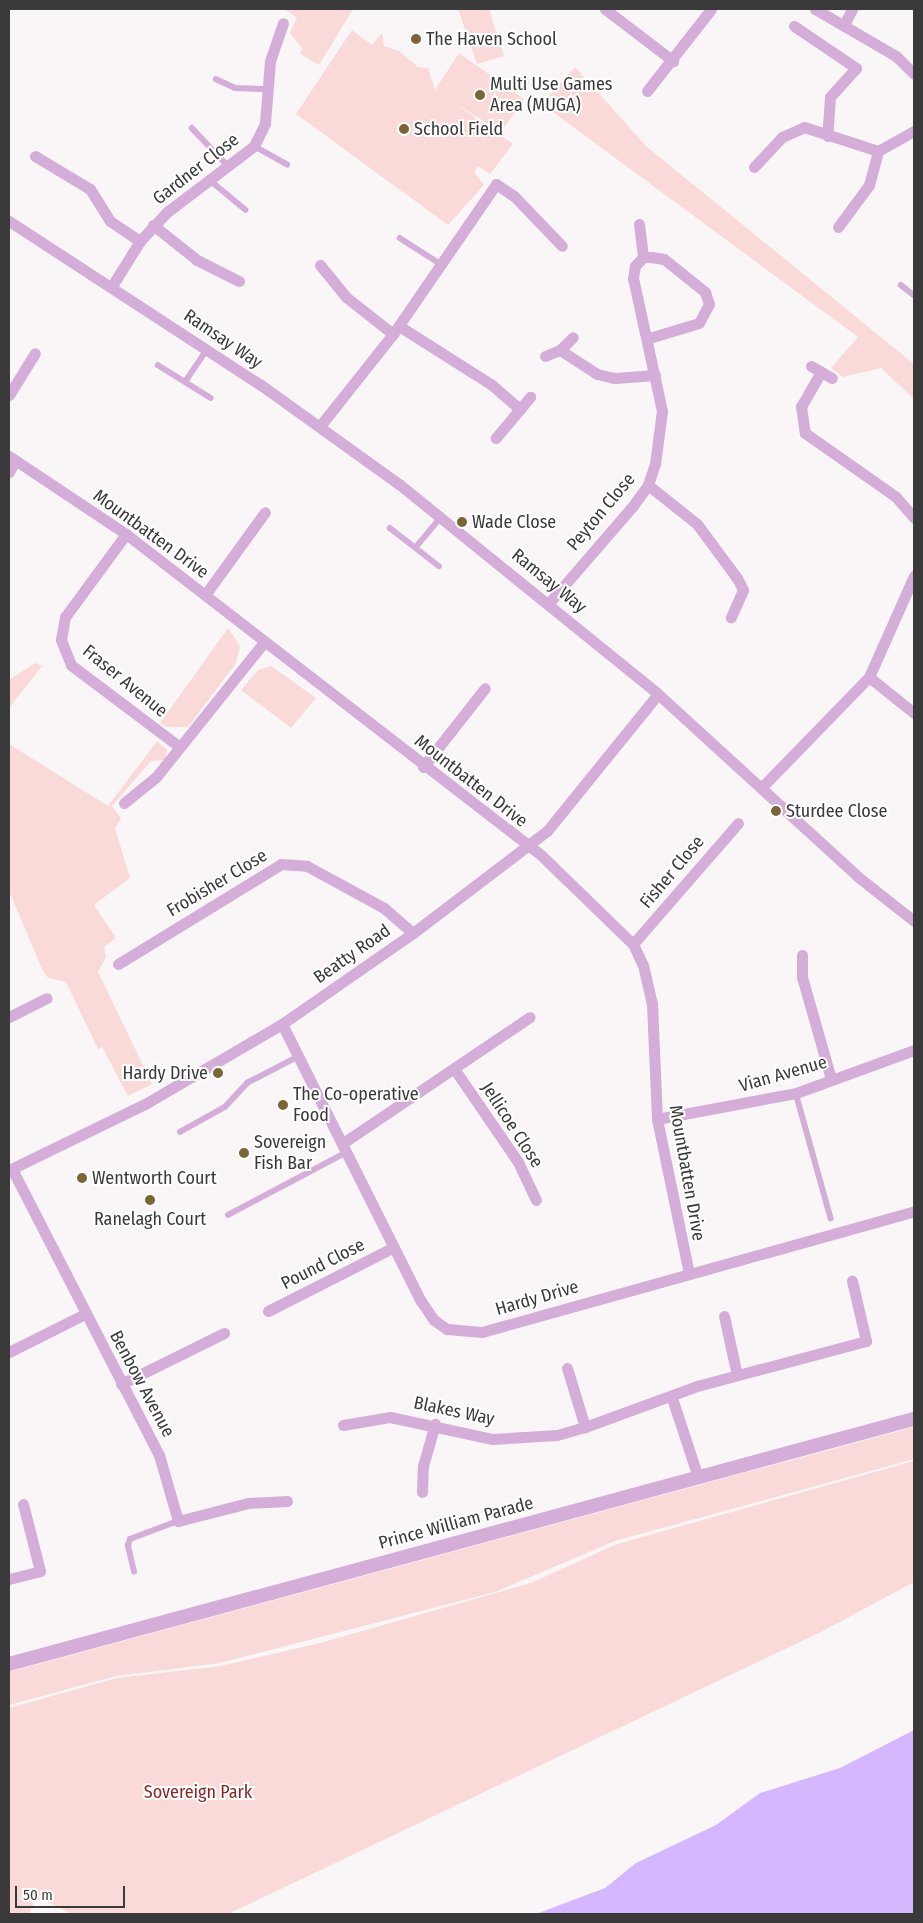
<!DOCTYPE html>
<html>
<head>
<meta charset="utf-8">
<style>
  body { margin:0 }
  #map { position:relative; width:923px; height:1923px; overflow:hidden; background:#faf6f8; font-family:"Fira Sans Condensed",sans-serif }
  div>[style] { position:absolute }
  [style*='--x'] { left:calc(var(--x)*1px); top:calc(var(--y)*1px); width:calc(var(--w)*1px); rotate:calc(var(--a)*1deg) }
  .green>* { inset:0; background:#f9dad8 }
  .water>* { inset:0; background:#d5b7ff }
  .service>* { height:5.5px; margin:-2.75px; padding:0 2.75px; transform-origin:2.75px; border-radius:2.75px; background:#d4add8 }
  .minor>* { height:11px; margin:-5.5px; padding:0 5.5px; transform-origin:5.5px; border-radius:5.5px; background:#d4add8 }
  .tertiary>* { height:14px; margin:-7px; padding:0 7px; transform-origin:7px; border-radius:7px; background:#d4add8 }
  .dots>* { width:14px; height:14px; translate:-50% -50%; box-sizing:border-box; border:2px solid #fff; border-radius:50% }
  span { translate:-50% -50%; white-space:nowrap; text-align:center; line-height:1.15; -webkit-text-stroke:4px #fff; paint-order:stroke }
  .poi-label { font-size:18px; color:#3b3a3a }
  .left { translate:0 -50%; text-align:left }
  .right { translate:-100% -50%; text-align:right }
  .street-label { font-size:18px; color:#3b3a3a }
  .park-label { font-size:18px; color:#882627 }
  .frame { position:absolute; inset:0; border:10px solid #3b3a3a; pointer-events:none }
  .scale { position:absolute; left:15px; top:1886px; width:110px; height:22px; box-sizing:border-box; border:2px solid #3b3a3a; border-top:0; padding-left:6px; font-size:15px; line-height:18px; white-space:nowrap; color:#3b3a3a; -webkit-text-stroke:4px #fff; paint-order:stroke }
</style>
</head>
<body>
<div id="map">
  <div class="green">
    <div style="clip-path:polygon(284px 9px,353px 9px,319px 65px,300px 54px,302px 48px,290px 33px,297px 18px)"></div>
    <div style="clip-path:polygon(458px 9px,489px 9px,504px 56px,477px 64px)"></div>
    <div style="clip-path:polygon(352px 30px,372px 45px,382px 33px,384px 46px,399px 51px,418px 67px,428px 68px,435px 90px,459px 53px,524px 99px,501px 132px,453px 102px,513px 144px,490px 174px,478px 166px,474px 172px,484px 185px,448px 225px,296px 114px)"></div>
    <div style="clip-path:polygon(575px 67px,647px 147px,914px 364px,914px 399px,881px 368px,843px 377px,831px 368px,858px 337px,542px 104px)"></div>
    <div style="clip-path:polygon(228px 628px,240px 646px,236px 663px,188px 727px,166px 727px,160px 723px)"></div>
    <div style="clip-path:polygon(35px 663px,42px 666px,9px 708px,9px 680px)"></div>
    <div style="clip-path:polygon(271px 666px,316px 698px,291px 728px,241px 690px,258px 670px)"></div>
    <div style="clip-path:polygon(157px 741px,167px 750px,165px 760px,151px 761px,112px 806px,121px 818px,115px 828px,130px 878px,94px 905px,116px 938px,104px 947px,106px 957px,98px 972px,152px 1084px,128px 1096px,102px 1047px,98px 1049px,66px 982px,48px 978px,42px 969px,9px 891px,9px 744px,108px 806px)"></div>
    <div style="clip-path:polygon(914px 1427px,914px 1459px,615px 1541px,495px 1592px,220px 1663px,116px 1676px,9px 1705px,9px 1672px)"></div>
    <div style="clip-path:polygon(914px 1461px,914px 1582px,823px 1631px,228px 1914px,73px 1914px,36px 1897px,29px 1914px,9px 1914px,9px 1708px,117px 1678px,221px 1666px,320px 1643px,531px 1583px,617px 1544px)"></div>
  </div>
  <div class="water">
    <div style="clip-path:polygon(914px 1730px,914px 1914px,536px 1914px,605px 1888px,636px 1863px,716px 1825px,760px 1793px,840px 1768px)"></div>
  </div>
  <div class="service">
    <div style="--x:216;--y:79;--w:21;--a:25"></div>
    <div style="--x:235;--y:88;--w:34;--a:2"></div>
    <div style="--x:192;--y:128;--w:52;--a:46.5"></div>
    <div style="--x:254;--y:146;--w:38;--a:29"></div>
    <div style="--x:211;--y:181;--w:45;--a:39.6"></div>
    <div style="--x:400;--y:238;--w:46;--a:32.7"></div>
    <div style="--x:901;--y:285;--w:16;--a:38"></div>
    <div style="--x:158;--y:365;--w:62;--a:31.9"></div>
    <div style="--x:185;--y:382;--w:40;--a:-56"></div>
    <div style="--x:390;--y:528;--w:62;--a:37.8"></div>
    <div style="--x:416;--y:547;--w:39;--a:-50"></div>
    <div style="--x:796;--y:1093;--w:130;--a:74.4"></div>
    <div style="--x:180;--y:1132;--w:51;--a:-29.1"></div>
    <div style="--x:225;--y:1107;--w:33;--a:-47"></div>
    <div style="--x:247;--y:1083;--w:59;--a:-27.4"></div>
    <div style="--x:228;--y:1215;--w:135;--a:-27.9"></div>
    <div style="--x:134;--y:1572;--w:27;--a:-103"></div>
    <div style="--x:128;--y:1546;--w:7;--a:-74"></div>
    <div style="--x:130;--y:1539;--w:51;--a:-20.6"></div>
  </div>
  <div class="minor">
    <div style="--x:605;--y:9;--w:86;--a:37.4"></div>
    <div style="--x:815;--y:9;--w:94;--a:30.1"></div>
    <div style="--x:896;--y:56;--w:25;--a:45"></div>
    <div style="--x:845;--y:23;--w:16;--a:-63"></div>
    <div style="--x:794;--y:26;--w:75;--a:34.1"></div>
    <div style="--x:856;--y:68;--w:39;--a:132"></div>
    <div style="--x:830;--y:97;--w:39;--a:94"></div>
    <div style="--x:647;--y:91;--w:104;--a:-52"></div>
    <div style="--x:35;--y:156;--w:64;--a:31"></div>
    <div style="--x:90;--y:189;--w:38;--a:58"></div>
    <div style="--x:110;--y:221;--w:36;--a:34"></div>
    <div style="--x:754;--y:167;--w:41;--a:-47"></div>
    <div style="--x:782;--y:137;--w:24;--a:-24"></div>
    <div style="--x:804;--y:127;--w:78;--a:18"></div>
    <div style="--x:878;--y:151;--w:41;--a:-29.1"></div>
    <div style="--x:9;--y:221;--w:301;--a:33.1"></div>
    <div style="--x:261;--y:385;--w:170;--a:35.7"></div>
    <div style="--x:399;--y:484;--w:333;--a:39"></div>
    <div style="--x:658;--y:694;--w:270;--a:42.4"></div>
    <div style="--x:857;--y:876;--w:73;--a:38.3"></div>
    <div style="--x:639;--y:224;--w:33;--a:83"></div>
    <div style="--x:153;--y:225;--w:56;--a:38.5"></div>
    <div style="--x:197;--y:260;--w:47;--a:26.6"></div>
    <div style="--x:838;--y:227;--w:52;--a:-53.6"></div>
    <div style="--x:869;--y:185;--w:35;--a:-75"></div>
    <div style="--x:320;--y:265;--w:41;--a:50.9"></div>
    <div style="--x:346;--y:297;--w:60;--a:38.2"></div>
    <div style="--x:112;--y:286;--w:53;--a:-58.1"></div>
    <div style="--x:140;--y:241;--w:40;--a:-47"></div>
    <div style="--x:167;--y:212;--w:109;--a:-37.2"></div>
    <div style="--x:254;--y:146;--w:25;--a:-64"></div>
    <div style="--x:265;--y:123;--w:62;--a:-85.4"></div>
    <div style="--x:270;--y:61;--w:40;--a:-71.1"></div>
    <div style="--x:399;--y:326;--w:110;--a:32.4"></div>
    <div style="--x:492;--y:385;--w:37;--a:41"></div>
    <div style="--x:520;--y:409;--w:38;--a:130"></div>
    <div style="--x:560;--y:350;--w:44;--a:33"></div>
    <div style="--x:597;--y:374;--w:18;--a:13"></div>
    <div style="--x:615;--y:378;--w:40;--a:-4.3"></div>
    <div style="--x:545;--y:356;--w:16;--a:-22"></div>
    <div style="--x:560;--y:350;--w:18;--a:-45"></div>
    <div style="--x:811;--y:366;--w:24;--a:30"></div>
    <div style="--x:821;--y:372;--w:39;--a:120"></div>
    <div style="--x:801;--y:406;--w:27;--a:82"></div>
    <div style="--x:805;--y:433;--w:111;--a:35.1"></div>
    <div style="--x:896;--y:497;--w:28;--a:49"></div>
    <div style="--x:9;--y:395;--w:49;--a:-58.2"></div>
    <div style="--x:520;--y:409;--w:16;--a:-50"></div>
    <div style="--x:320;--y:426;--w:117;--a:-51.6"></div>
    <div style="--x:393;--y:334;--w:182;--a:-55.5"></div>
    <div style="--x:496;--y:184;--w:22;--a:34"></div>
    <div style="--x:514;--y:196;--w:69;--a:46.2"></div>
    <div style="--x:9;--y:456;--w:141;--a:33.7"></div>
    <div style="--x:126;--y:534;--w:525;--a:37.72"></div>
    <div style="--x:541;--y:855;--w:128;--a:44.1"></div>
    <div style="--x:633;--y:944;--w:23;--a:65"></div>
    <div style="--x:643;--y:965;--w:40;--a:77"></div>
    <div style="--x:652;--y:1004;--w:115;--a:87.5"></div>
    <div style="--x:657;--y:1119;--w:158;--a:78.3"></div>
    <div style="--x:9;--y:472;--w:13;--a:-61"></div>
    <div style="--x:648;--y:485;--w:63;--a:38.5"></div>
    <div style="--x:697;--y:524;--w:67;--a:53.5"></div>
    <div style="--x:737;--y:578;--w:13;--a:63"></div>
    <div style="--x:743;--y:590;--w:30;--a:114"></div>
    <div style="--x:126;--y:534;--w:103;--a:126.3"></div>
    <div style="--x:65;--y:617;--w:23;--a:100"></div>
    <div style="--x:61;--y:640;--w:27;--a:68"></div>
    <div style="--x:71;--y:665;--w:136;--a:37"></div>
    <div style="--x:205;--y:595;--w:102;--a:-54.1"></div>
    <div style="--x:549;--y:603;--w:127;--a:-49.2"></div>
    <div style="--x:632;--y:507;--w:27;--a:-54"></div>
    <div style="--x:648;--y:485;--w:22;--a:-72"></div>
    <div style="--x:655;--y:464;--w:53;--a:-82.5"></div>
    <div style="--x:662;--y:411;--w:136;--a:-102.3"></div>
    <div style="--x:633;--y:278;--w:12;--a:-81"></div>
    <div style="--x:635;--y:266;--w:12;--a:-48"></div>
    <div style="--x:643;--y:257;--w:8;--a:0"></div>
    <div style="--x:651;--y:257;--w:13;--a:9"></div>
    <div style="--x:664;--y:259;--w:53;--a:38.8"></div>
    <div style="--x:705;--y:292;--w:13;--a:72"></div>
    <div style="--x:709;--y:304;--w:21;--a:118"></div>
    <div style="--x:699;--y:323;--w:52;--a:163.3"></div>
    <div style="--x:869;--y:677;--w:58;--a:38.7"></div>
    <div style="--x:423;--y:767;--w:100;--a:-51.9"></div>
    <div style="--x:763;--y:786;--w:152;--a:-45.8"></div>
    <div style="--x:869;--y:677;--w:111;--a:-66"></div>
    <div style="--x:124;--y:803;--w:41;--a:-39.1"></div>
    <div style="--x:156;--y:777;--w:173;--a:-51.3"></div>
    <div style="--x:633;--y:944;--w:160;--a:-49"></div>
    <div style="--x:802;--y:955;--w:22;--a:90"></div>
    <div style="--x:802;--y:977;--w:106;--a:74.1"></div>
    <div style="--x:118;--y:964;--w:191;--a:-31.5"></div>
    <div style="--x:281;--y:864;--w:26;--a:4"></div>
    <div style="--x:307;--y:866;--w:88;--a:28.6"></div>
    <div style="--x:384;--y:908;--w:38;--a:41"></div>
    <div style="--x:9;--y:1017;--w:42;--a:-26.6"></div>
    <div style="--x:282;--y:1024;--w:310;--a:63.4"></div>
    <div style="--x:421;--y:1301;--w:23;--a:56"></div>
    <div style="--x:434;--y:1320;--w:16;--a:35"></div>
    <div style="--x:447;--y:1329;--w:35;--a:5"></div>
    <div style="--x:482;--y:1332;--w:449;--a:-15.6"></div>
    <div style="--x:455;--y:1070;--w:112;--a:55.6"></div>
    <div style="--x:518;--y:1162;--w:42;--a:64.7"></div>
    <div style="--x:657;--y:1119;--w:141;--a:-10.6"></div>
    <div style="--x:796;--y:1093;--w:126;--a:-20"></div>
    <div style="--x:343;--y:1143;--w:225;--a:-34"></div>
    <div style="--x:12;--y:1169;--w:322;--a:62.8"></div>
    <div style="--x:159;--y:1455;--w:69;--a:73.9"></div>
    <div style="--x:178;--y:1521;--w:72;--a:-14.4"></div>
    <div style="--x:248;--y:1503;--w:39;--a:-3"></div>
    <div style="--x:9;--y:1170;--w:151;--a:-25.9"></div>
    <div style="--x:145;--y:1104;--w:159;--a:-30.3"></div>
    <div style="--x:282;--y:1024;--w:160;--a:-34.8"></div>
    <div style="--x:413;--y:933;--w:168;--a:-37.3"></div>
    <div style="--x:547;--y:831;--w:176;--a:-51"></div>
    <div style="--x:268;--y:1311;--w:141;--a:-26.9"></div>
    <div style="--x:724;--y:1316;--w:60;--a:77.6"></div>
    <div style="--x:9;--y:1352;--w:85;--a:-26.6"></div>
    <div style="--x:567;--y:1368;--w:62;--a:73"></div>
    <div style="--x:121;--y:1384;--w:115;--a:-26.3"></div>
    <div style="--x:672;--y:1398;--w:83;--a:71.8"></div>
    <div style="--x:343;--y:1425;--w:48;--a:-9.7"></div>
    <div style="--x:390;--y:1417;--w:104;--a:12.2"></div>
    <div style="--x:492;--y:1439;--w:65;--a:-3.5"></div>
    <div style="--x:557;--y:1435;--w:29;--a:-16"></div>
    <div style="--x:585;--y:1427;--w:119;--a:-20.1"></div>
    <div style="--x:697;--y:1386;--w:175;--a:-14.9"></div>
    <div style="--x:866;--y:1341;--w:62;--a:-103.1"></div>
    <div style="--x:422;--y:1492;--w:26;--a:-88"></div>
    <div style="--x:423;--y:1466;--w:44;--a:-74.1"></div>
    <div style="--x:9;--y:1579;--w:32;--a:-14"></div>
    <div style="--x:40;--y:1571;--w:69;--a:-104.2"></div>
  </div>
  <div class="tertiary">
    <div style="--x:9;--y:1664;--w:938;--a:-15.15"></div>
  </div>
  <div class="dots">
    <div style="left:416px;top:39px;background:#7b6535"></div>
    <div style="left:480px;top:95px;background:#7b6535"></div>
    <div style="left:404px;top:129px;background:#7b6535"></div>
    <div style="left:462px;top:522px;background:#7b6535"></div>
    <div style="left:776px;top:811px;background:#7b6535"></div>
    <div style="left:218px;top:1073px;background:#7b6535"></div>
    <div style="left:283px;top:1105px;background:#7b6535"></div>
    <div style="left:244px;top:1153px;background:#7b6535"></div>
    <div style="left:82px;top:1178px;background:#7b6535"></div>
    <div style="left:150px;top:1200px;background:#7b6535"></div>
  </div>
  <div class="poi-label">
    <span class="left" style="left:426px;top:39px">The Haven School</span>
    <span class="left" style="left:490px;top:95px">Multi Use Games<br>Area (MUGA)</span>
    <span class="left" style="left:414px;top:129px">School Field</span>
    <span class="left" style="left:472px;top:522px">Wade Close</span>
    <span class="left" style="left:786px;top:811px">Sturdee Close</span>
    <span class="right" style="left:208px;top:1073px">Hardy Drive</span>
    <span class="left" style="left:293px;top:1105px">The Co-operative<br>Food</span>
    <span class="left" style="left:254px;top:1153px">Sovereign<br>Fish Bar</span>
    <span class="left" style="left:92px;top:1178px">Wentworth Court</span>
    <span style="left:150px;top:1219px">Ranelagh Court</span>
  </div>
  <div class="street-label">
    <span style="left:196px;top:169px;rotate:-38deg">Gardner Close</span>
    <span style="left:223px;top:339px;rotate:34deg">Ramsay Way</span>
    <span style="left:601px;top:512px;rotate:-50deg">Peyton Close</span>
    <span style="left:151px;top:534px;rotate:36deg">Mountbatten Drive</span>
    <span style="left:549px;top:581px;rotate:39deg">Ramsay Way</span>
    <span style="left:125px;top:681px;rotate:39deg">Fraser Avenue</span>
    <span style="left:471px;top:781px;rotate:38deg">Mountbatten Drive</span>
    <span style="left:672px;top:872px;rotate:-50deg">Fisher Close</span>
    <span style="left:217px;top:883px;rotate:-31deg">Frobisher Close</span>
    <span style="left:352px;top:954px;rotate:-35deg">Beatty Road</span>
    <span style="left:783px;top:1074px;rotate:-16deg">Vian Avenue</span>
    <span style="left:512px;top:1125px;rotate:57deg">Jellicoe Close</span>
    <span style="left:687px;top:1173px;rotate:80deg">Mountbatten Drive</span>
    <span style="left:323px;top:1264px;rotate:-27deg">Pound Close</span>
    <span style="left:537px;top:1298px;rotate:-16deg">Hardy Drive</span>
    <span style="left:142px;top:1384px;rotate:62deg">Benbow Avenue</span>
    <span style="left:454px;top:1411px;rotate:12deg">Blakes Way</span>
    <span style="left:456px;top:1523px;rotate:-15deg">Prince William Parade</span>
  </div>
  <div class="park-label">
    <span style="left:198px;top:1792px">Sovereign Park</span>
  </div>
  <div class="frame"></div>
  <div class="scale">50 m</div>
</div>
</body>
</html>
